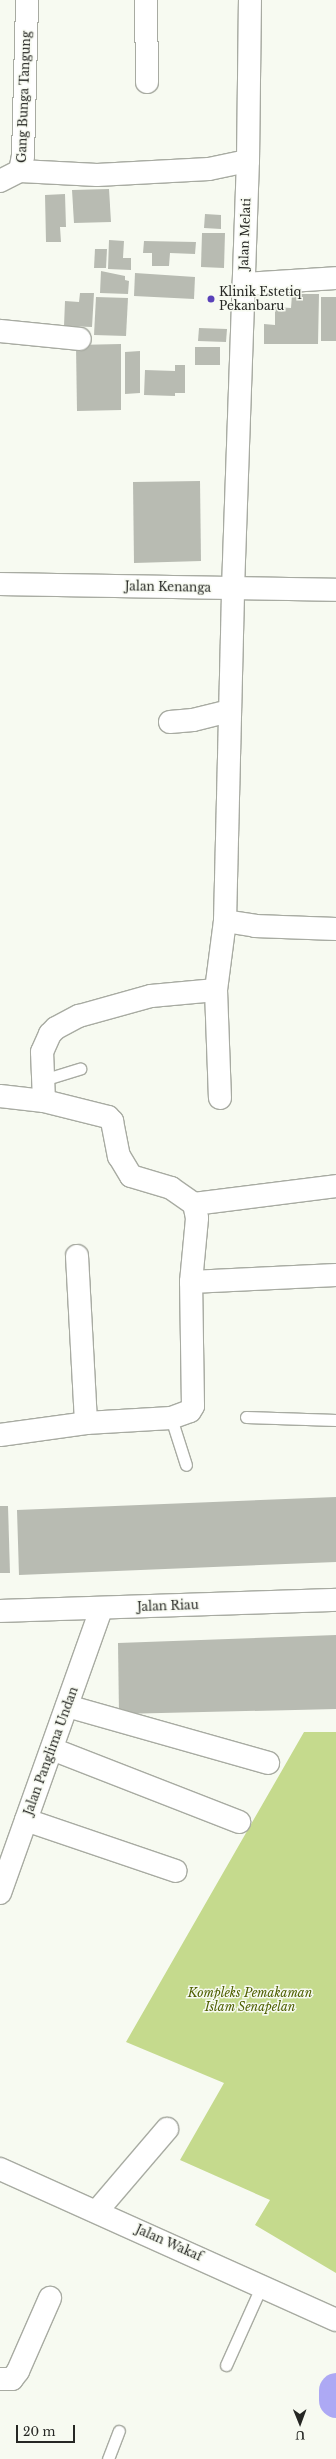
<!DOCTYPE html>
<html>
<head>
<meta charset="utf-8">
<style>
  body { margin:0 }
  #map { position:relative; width:336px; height:2459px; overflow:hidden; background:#f7faf1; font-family:"Libre Baskerville",serif }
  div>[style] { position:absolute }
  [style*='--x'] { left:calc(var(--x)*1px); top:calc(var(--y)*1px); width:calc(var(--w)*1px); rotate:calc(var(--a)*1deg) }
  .green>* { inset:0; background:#c5da8d }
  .river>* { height:35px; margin:-17.5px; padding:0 17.5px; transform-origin:17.5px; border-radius:17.5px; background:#ada9f4 }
  .building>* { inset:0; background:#b8bbb2 }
  .roads { filter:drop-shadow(1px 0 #a8aba2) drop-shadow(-1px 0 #a8aba2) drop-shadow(0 1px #a8aba2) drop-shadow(0 -1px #a8aba2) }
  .lane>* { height:11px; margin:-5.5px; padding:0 5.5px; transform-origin:5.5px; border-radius:5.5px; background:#fff }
  .street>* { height:22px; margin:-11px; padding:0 11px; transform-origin:11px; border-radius:11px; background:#fff }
  .secondary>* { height:22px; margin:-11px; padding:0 11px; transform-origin:11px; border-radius:11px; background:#fff }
  .primary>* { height:22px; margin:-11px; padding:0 11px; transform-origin:11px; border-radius:11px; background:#fff }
  .dots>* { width:11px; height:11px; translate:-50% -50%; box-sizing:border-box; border:2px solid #f7faf1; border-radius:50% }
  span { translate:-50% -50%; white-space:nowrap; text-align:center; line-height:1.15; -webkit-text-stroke:3px #f7faf1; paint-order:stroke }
  .street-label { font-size:12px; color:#262724 }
  .poi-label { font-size:12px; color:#262724 }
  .left { translate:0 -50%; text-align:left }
  .park-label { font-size:12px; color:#4e5f00; font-style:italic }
  .north { position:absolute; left:280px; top:2403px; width:40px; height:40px; -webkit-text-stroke:3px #f7faf1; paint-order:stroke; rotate:179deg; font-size:11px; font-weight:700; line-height:16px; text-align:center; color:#262724 }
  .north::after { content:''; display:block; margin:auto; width:14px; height:18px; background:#262724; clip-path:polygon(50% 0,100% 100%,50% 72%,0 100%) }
  .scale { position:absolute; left:16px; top:2425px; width:59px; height:18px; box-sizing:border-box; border:2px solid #262724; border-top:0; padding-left:5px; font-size:12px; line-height:14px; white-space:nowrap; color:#262724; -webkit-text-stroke:3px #f7faf1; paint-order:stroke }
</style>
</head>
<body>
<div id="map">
  <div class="green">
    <div style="clip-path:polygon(304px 1732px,336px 1732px,336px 2273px,255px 2225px,270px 2200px,180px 2160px,224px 2083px,126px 2042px)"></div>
  </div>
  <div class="river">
    <div style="--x:336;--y:2390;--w:10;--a:90"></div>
  </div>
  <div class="building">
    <div style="clip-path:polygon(109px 189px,111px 222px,74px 223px,72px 190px)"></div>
    <div style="clip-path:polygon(65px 194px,66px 227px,60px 227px,61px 242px,46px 242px,45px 195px)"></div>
    <div style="clip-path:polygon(205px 214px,221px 215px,221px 229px,204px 228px)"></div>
    <div style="clip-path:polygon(202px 233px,225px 233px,224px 268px,201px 267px)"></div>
    <div style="clip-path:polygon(109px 240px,124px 241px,123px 258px,131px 258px,131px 270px,108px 269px)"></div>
    <div style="clip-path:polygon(144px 241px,196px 242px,195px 254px,170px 253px,169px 266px,152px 266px,152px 253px,143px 253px)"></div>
    <div style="clip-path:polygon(95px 249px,107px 249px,106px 268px,94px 268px)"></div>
    <div style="clip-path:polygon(101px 271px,125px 276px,125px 280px,129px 281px,128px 294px,100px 293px)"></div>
    <div style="clip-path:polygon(135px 273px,195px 277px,194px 299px,134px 296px)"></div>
    <div style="clip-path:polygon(80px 293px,94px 293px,92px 327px,64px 326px,65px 301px,79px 302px)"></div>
    <div style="clip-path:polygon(292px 294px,319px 294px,318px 344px,264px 344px,264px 324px,275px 325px,275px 307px,291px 308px)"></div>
    <div style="clip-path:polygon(96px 297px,128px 298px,126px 336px,94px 335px)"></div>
    <div style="clip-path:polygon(321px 297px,336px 297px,336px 341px,321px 341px)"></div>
    <div style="clip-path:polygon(199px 328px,227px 329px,226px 342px,198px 341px)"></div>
    <div style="clip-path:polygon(121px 344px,121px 410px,77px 411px,76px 345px)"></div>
    <div style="clip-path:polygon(195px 347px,220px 347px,220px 365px,195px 365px)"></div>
    <div style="clip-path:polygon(140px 351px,140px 393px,125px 394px,125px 352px)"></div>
    <div style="clip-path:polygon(175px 365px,185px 365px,185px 393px,175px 393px,175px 396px,144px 395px,145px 370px,175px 371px)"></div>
    <div style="clip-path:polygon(200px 481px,201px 561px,134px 563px,133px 482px)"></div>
    <div style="clip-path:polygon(336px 1497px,336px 1562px,19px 1575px,17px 1510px)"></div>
    <div style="clip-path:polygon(0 1506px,8px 1506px,10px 1573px,0 1573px)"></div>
    <div style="clip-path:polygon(336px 1635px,336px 1709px,119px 1714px,118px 1643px)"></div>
  </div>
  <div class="roads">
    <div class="lane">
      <div style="--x:43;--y:1080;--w:39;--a:-17"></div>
      <div style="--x:246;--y:1417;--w:90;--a:1.9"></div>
      <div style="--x:171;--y:1418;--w:49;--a:72.3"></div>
      <div style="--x:226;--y:2365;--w:85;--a:-65.8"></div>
      <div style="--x:108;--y:2459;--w:30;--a:-69"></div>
    </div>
    <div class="street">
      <div style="--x:146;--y:0;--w:82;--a:89.3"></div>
      <div style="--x:20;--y:171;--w:77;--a:3"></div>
      <div style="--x:97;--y:175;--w:112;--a:-3.1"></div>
      <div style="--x:209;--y:169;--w:40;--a:-12"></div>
      <div style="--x:0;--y:181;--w:22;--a:-27"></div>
      <div style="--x:20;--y:171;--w:15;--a:-79"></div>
      <div style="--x:23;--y:156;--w:156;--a:-88.5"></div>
      <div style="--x:244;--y:284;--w:92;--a:-3.7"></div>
      <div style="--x:0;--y:331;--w:80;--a:5.7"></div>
      <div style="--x:170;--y:722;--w:23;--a:-5"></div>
      <div style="--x:193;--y:720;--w:38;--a:-14"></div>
      <div style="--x:225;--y:921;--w:30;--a:9"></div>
      <div style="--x:255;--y:926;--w:81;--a:2.1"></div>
      <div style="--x:216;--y:990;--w:108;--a:87.9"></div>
      <div style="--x:0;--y:1096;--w:44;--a:6.5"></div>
      <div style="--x:44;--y:1101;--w:66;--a:14"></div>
      <div style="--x:108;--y:1117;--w:6;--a:45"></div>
      <div style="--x:112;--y:1121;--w:36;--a:79"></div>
      <div style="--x:119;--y:1156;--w:23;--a:59"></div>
      <div style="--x:131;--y:1176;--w:42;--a:16.7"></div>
      <div style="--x:171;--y:1188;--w:28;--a:35"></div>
      <div style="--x:194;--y:1204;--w:143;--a:-7.2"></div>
      <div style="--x:44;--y:1101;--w:49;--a:-92.3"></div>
      <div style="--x:42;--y:1052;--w:20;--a:-66"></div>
      <div style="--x:50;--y:1034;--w:8;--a:-45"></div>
      <div style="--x:56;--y:1028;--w:26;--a:-28"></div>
      <div style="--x:79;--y:1016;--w:75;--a:-15.5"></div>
      <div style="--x:151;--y:996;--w:65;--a:-5.3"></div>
      <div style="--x:216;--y:990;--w:70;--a:-82.6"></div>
      <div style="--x:225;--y:921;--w:332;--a:-88.6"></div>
      <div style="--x:77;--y:1256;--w:167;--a:86.9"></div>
      <div style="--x:191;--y:1282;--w:145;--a:-2.8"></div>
      <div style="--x:0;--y:1435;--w:87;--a:-7.9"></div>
      <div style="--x:86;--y:1423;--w:85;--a:-3.4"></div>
      <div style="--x:171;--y:1418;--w:20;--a:-20"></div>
      <div style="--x:190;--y:1411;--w:6;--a:-59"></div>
      <div style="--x:193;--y:1406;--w:124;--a:-90.9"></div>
      <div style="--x:191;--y:1282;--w:64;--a:-84.6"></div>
      <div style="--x:197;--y:1218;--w:14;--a:-102"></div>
      <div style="--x:67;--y:1706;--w:209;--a:15.8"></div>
      <div style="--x:52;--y:1749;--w:201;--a:21.3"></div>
      <div style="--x:26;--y:1820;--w:158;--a:18.8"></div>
      <div style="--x:97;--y:2211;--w:108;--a:-49.5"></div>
      <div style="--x:0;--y:2379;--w:12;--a:0"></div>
      <div style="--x:12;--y:2379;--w:10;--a:-53"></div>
      <div style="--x:18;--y:2371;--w:80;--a:-66.3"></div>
    </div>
    <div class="secondary">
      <div style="--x:0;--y:584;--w:336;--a:1"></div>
      <div style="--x:233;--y:589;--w:428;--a:-88"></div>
      <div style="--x:248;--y:161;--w:161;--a:-89.3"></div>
      <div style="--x:0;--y:1893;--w:301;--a:-70.4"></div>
      <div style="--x:0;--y:2169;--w:368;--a:24.2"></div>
    </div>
    <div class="primary">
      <div style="--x:0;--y:1611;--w:336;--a:-1.9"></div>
    </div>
  </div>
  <div class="dots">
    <div style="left:211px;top:299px;background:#5941b9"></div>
  </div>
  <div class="street-label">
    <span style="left:24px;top:97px;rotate:-88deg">Gang Bunga Tangung</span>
    <span style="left:245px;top:234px;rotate:-88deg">Jalan Melati</span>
    <span style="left:168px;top:587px;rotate:1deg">Jalan Kenanga</span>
    <span style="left:168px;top:1606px;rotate:-2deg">Jalan Riau</span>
    <span style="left:51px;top:1751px;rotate:-70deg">Jalan Panglima Undan</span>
    <span style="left:169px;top:2243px;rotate:24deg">Jalan Wakaf</span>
  </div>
  <div class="poi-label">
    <span class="left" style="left:219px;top:299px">Klinik Estetiq<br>Pekanbaru</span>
  </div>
  <div class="park-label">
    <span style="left:250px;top:2000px">Kompleks Pemakaman<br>Islam Senapelan</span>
  </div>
  <div class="north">U</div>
  <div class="scale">20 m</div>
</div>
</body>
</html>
